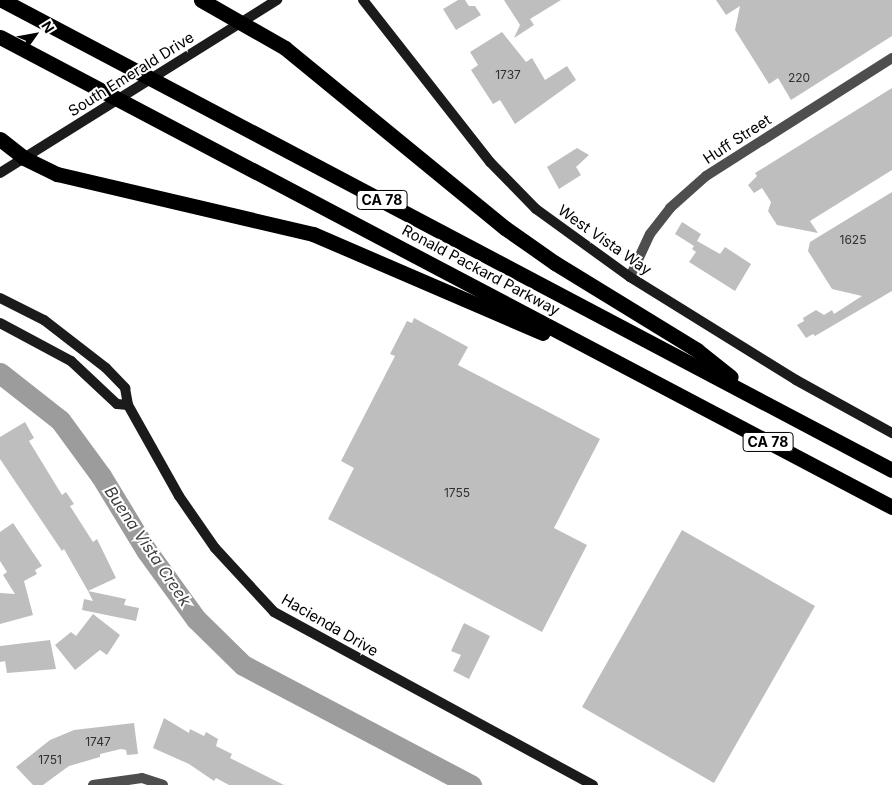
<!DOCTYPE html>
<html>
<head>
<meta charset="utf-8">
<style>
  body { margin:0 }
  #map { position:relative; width:892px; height:785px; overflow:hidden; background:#fff; font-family:Inter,sans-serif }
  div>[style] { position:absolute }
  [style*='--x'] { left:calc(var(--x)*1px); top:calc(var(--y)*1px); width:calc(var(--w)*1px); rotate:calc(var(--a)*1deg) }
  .river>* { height:21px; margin:-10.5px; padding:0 10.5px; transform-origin:10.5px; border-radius:10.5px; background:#9c9c9c }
  .building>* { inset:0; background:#bebebe }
  .minor>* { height:10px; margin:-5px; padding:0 5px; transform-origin:5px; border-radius:5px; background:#4e4e4e }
  .secondary>* { height:10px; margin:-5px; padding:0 5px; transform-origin:5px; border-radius:5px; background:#1b1b1b }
  .motorway>* { height:15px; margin:-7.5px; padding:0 7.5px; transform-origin:7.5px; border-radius:7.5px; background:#000 }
  span { translate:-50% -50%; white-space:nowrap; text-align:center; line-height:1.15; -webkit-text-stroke:4px #fff; paint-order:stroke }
  .number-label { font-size:12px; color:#303030 }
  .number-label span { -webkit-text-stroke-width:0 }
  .shield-label span { padding:1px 4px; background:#fff; border:1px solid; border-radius:4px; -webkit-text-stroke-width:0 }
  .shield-label { font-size:14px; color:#000; font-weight:700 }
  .street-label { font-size:15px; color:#000 }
  .water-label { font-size:16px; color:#3d3d3d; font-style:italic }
  .north { position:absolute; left:10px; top:10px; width:50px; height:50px; -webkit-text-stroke:4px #fff; paint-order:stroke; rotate:58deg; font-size:14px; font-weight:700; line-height:20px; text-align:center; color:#000 }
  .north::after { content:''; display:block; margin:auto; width:18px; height:22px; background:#000; clip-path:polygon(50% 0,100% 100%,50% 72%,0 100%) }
</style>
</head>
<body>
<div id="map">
  <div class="river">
    <div style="--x:0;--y:373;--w:76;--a:38.1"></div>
    <div style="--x:60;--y:420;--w:69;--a:53.8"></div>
    <div style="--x:101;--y:476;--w:87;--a:58.7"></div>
    <div style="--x:146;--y:550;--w:85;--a:54.1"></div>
    <div style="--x:196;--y:619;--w:66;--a:44.4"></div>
    <div style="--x:243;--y:665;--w:258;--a:27.8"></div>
  </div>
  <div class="building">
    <div style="clip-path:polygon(458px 0,465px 0,469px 6px,475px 6px,481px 15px,456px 30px,443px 9px)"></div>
    <div style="clip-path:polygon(504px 0,561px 0,530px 19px,534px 25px,514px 38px,520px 25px)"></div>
    <div style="clip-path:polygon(716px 0,892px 0,892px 36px,791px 100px,778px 78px,769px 84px,735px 30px,740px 6px,726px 15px)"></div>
    <div style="clip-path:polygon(502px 32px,526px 62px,532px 58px,545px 80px,567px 66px,576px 80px,515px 124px,500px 100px,493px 104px,471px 70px,478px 65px,470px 52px)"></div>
    <div style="clip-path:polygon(892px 88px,892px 170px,810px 221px,818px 233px,777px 225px,768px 211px,771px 202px,762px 188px,754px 193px,748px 185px,757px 176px,755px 173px)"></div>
    <div style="clip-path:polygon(577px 148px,589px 155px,576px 167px,581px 175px,559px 189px,547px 167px)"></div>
    <div style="clip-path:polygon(892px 192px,892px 291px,815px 336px,813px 334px,806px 338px,797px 325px,804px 321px,803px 318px,816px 310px,824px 315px,832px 310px,834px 314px,862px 296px,832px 289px,808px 251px,810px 242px)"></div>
    <div style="clip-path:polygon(682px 222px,701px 234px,697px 241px,720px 254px,725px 247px,751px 264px,735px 291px,689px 262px,696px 252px,692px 249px,694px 246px,675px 234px)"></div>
    <div style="clip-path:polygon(414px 318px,468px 347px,458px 365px,600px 439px,554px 528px,587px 545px,542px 632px,328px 519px,354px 468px,341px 461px,395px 356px,390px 354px,407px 321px,412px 323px)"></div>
    <div style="clip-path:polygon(25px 422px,34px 438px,29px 441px,62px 495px,66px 492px,74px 504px,70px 506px,93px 542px,97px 539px,116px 578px,88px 591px,64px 549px,62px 551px,0 459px,0 437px)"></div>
    <div style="clip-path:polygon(13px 523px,42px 566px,35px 570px,37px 574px,24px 581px,33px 615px,0 624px,0 593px,15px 594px,3px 575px,7px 572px,0 561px,0 532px)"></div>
    <div style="clip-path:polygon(682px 530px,815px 606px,714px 783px,582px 707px)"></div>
    <div style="clip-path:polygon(88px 591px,126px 599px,124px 605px,139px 608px,136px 621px,82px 610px,84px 599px,93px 601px)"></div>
    <div style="clip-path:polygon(93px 614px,120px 635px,107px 655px,100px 650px,75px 670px,55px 645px,71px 632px,76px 636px)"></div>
    <div style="clip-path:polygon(464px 623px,490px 636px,469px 679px,453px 671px,461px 655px,451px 651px)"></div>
    <div style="clip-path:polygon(50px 640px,56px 669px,7px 673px,5px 661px,0 662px,0 646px)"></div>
    <div style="clip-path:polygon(164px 718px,189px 733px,190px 729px,204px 736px,206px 732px,218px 739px,216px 746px,232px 754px,230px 758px,284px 785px,229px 785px,216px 778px,214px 781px,189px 764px,153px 748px)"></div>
    <div style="clip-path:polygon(134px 723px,138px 754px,127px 755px,126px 750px,121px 749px,100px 754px,100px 757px,69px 766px,43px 785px,33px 785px,16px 767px,50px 740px,74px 730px)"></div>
  </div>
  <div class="minor">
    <div style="--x:630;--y:277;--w:47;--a:-65.1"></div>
    <div style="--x:650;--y:234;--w:33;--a:-52"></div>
    <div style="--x:670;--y:208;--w:48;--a:-41.6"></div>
    <div style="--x:706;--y:176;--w:220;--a:-32.4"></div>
    <div style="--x:93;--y:785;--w:49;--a:-8.1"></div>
    <div style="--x:142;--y:778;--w:22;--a:18"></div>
  </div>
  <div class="secondary">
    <div style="--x:363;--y:0;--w:206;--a:51.9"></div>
    <div style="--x:490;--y:162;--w:66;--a:45.6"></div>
    <div style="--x:536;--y:209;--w:116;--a:35.9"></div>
    <div style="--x:630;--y:277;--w:195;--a:31.8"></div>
    <div style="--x:796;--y:380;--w:110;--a:28.9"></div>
    <div style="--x:0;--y:173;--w:327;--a:-32"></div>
    <div style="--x:0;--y:298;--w:49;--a:26.6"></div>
    <div style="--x:44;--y:320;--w:78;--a:37.7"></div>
    <div style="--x:106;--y:368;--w:28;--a:46"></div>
    <div style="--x:125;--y:388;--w:17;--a:80"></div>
    <div style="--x:128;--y:405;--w:104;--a:60.7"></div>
    <div style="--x:179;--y:496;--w:63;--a:55.3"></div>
    <div style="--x:215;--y:548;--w:87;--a:47.3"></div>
    <div style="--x:274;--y:612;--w:363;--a:28.5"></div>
    <div style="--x:0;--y:323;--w:81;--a:28.2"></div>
    <div style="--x:71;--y:361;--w:63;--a:43.1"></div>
    <div style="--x:117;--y:404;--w:11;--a:5"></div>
  </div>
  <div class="motorway">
    <div style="--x:2;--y:0;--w:1006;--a:27.84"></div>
    <div style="--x:201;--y:0;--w:97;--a:29.7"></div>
    <div style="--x:285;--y:48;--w:284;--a:39.3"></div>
    <div style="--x:505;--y:228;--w:61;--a:35"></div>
    <div style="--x:555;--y:263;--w:167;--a:31.5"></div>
    <div style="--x:697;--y:350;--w:43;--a:38.5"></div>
    <div style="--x:0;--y:37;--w:1008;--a:27.79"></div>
    <div style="--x:0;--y:139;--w:31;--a:38"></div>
    <div style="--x:24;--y:158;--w:37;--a:26"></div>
    <div style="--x:57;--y:174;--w:263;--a:13.2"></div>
    <div style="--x:313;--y:234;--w:250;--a:23.3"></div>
  </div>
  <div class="number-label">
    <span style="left:508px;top:75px">1737</span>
    <span style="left:799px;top:78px">220</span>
    <span style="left:853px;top:240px">1625</span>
    <span style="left:457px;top:493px">1755</span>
    <span style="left:98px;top:742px">1747</span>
    <span style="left:50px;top:760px">1751</span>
  </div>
  <div class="shield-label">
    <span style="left:382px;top:200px">CA 78</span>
    <span style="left:768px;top:442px">CA 78</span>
  </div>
  <div class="street-label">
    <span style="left:131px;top:74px;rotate:-32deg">South Emerald Drive</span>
    <span style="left:737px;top:139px;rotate:-33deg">Huff Street</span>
    <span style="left:605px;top:240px;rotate:35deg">West Vista Way</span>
    <span style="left:481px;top:270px;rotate:28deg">Ronald Packard Parkway</span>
    <span style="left:330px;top:625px;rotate:30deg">Hacienda Drive</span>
  </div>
  <div class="water-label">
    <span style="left:148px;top:546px;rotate:56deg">Buena Vista Creek</span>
  </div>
  <div class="north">N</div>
</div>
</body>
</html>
